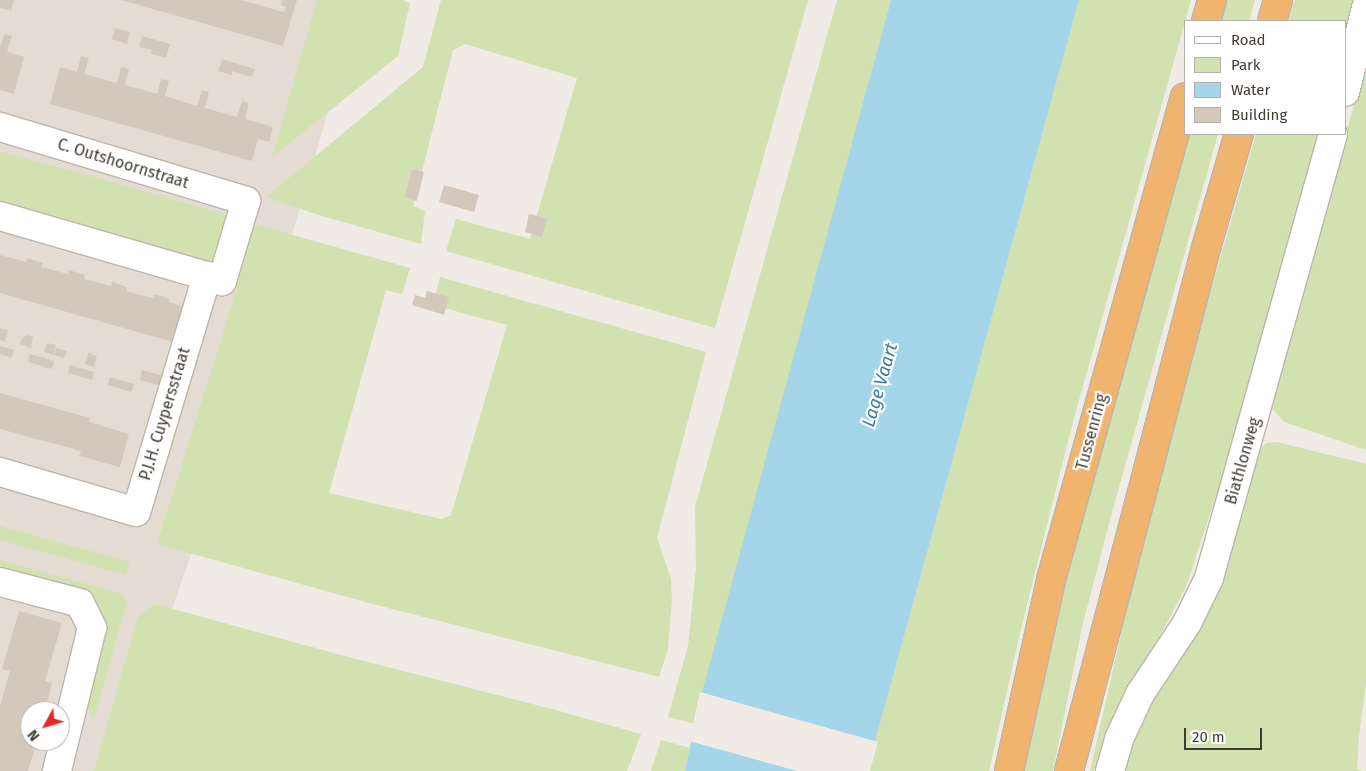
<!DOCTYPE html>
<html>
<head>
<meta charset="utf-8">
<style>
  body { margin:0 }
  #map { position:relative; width:1366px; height:771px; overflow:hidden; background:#f0ebe4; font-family:"Fira Sans",sans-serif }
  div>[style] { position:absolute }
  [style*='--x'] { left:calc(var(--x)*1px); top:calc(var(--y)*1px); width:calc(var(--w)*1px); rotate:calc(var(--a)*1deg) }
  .residential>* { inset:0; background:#e4dcd2 }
  .green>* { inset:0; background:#d1e1b0 }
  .water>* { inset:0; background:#a4d5e8 }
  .pier>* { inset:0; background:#f0ebe4 }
  .building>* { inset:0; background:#d4c8bd }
  .roads { filter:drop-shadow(1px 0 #bdb4aa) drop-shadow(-1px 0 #bdb4aa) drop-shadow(0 1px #bdb4aa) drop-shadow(0 -1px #bdb4aa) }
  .minor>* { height:28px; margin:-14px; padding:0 14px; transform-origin:14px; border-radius:14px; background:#fff }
  .highway>* { height:28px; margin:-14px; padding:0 14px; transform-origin:14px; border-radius:14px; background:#f0b46f }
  span { translate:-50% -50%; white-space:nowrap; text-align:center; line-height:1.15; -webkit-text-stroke:4.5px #fff; paint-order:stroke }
  .street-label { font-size:16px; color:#423b34 }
  .water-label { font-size:18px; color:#367e9c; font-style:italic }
  .legend { position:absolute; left:1184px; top:20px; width:162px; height:115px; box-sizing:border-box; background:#fff; border:1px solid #b3b1ae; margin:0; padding:6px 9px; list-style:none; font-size:15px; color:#423b34 }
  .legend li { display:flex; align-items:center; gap:10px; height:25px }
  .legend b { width:25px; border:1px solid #b3b1ae }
  .north { position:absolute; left:20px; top:701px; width:50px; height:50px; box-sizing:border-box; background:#fff; border:1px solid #b3b1ae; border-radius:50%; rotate:231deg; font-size:14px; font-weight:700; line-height:20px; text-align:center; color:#423b34 }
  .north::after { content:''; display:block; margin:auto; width:18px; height:22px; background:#e62925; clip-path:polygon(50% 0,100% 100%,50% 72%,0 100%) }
  .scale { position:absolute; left:1184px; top:728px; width:78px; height:22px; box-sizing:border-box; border:2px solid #423b34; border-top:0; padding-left:6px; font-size:15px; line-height:18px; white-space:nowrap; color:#423b34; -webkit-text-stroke:4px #fff; paint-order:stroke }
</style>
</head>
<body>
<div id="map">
  <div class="residential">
    <div style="clip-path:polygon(evenodd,0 0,361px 0,243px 401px,117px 771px,0 771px,0 0,30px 711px,60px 711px,60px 741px,30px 741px,30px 711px)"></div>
  </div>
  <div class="green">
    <div style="clip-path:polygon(317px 0,403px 0,410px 3px,398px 56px,272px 157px)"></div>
    <div style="clip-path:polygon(441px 0,808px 0,715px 328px,446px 251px,456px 219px,530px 239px,577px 78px,465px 44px,453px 50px,413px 206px,425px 211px,421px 244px,315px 214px,266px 197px,423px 67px)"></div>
    <div style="clip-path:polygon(837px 0,891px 0,695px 724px,668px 717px,688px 646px,696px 568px,695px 507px)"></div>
    <div style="clip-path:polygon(1079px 0,1191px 0,1071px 429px,1021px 629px,989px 771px,867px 771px)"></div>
    <div style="clip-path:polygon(1226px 0,1255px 0,1249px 21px,1220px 21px)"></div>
    <div style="clip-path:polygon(1295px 0,1360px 0,1345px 56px,1345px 21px,1288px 21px)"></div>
    <div style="clip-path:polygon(1366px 62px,1366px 450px,1284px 422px,1270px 406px)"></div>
    <div style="clip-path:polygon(1188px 134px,1218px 134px,1111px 516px,1082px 627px,1053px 771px,1023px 771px,1076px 534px)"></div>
    <div style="clip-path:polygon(1256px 134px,1323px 134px,1256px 374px,1186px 587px,1161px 634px,1131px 680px,1109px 724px,1105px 742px,1094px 771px,1090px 771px,1155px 485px)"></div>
    <div style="clip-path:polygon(0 151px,232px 216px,217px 264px,0 203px)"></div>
    <div style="clip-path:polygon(254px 224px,410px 268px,402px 294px,386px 290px,329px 493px,442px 519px,451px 515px,507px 325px,433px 305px,440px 277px,706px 352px,657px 538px,671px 579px,672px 600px,668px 649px,659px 677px,369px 603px,157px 544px,235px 295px)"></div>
    <div style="clip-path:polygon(1277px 442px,1366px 464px,1366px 683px,1359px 736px,1357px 769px,1362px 771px,1116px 771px,1257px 452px,1266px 443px)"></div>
    <div style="clip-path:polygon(0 526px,130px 562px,126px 575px,0 540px)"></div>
    <div style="clip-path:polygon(0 560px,122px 594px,127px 601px,94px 720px,86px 704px,100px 603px,0 574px)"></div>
    <div style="clip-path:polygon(155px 604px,352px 658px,552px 709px,641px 734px,627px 771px,94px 771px,138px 617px)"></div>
    <div style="clip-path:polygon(661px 740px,690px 748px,685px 771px,651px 771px)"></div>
  </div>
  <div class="water">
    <div style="clip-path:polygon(891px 0,1079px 0,867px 771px,685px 771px,701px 696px)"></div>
  </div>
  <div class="pier">
    <div style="clip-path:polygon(700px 692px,878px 742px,870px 771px,797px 771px,689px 741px)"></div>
  </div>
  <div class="building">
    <div style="clip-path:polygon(0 0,14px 0,11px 11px,0 8px)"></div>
    <div style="clip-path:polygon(121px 0,241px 0,284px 12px,286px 7px,281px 5px,282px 0,297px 0,283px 46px)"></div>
    <div style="clip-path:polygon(115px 28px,130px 32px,127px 44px,112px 39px)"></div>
    <div style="clip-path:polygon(4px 34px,12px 36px,7px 52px,24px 57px,14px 94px,0 90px,0 48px)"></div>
    <div style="clip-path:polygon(142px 36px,170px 44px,166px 58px,151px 54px,152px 50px,139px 47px)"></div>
    <div style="clip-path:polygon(81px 56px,89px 58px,84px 74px,117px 83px,121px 67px,129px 69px,125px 85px,157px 94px,161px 79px,166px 80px,169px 81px,165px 96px,197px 106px,202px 90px,206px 91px,209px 92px,205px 108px,237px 117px,242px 101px,249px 103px,245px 119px,273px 127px,269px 142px,258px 139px,252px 161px,50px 104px,60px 67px,77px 72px)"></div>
    <div style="clip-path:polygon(222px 59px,255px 69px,252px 77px,232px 71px,232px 75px,218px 71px)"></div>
    <div style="clip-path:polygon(412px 169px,424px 172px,417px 201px,405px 197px)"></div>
    <div style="clip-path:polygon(444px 185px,479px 195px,474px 212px,439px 202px)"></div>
    <div style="clip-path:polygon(529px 214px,547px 218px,542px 237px,525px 232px)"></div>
    <div style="clip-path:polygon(0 255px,26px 262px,27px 258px,43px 263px,41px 267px,68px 274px,69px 270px,85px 275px,84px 279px,111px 286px,112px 282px,127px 287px,126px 291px,153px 298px,154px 294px,170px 299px,169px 302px,183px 307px,173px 342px,0 293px)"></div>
    <div style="clip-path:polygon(427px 291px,449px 297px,444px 315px,412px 305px,415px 295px,425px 298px)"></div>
    <div style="clip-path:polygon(0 328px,8px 330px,5px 342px,0 340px)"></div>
    <div style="clip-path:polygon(27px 335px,33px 337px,31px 348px,20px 344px,22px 338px)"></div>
    <div style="clip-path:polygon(47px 343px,56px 345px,53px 355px,44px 352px)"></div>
    <div style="clip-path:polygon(0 346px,14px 350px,12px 358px,0 354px)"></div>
    <div style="clip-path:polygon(56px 348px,67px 351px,64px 358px,54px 355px)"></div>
    <div style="clip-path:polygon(88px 353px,97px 356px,94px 367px,85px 364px)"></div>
    <div style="clip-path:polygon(30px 354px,54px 361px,52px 369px,28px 362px)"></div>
    <div style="clip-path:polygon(70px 365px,94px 372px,92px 380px,68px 373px)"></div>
    <div style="clip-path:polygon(142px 370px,164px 376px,161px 386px,140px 380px)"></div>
    <div style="clip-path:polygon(110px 377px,134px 384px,132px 392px,108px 385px)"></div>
    <div style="clip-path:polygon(0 393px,90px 418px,89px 422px,129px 434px,120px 467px,79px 456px,81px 451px,0 429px)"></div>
    <div style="clip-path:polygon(19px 611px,62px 623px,45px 681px,52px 683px,45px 711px,30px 711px,30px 741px,37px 741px,28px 771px,0 771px,0 706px,10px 671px,2px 669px)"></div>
  </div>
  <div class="roads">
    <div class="minor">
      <div style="--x:1345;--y:92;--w:87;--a:-76"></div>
      <div style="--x:0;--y:127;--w:257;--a:16.7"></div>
      <div style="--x:246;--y:201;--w:84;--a:106.7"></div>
      <div style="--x:222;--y:281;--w:16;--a:-162"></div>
      <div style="--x:207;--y:276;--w:246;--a:106.7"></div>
      <div style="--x:136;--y:512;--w:142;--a:-163.6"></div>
      <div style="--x:0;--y:216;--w:216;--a:16.2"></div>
      <div style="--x:0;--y:582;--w:83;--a:14.7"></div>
      <div style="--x:80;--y:603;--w:28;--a:64"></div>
      <div style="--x:92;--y:628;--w:147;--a:103.8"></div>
      <div style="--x:1110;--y:771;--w:33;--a:-74"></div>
      <div style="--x:1119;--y:739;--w:50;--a:-65"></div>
      <div style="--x:1140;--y:694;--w:85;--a:-56.5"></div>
      <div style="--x:1187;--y:623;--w:50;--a:-63.9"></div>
      <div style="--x:1209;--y:578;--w:461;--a:-74.4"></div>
    </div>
    <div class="highway">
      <div style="--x:1206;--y:21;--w:22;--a:-74"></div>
      <div style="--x:1272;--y:21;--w:22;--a:-74"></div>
      <div style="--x:1009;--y:771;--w:200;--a:-77.6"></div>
      <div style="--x:1052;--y:576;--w:497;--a:-74.5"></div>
      <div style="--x:1069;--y:771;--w:541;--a:-75.32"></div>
      <div style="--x:1206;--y:248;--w:119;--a:-73.9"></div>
    </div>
  </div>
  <div class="street-label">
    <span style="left:123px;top:164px;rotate:17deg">C. Outshoornstraat</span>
    <span style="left:165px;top:414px;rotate:-73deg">P.J.H. Cuypersstraat</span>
    <span style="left:1092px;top:432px;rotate:-75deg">Tussenring</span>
    <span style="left:1243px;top:461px;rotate:-74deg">Biathlonweg</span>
  </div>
  <div class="water-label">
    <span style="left:880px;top:385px;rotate:-74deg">Lage Vaart</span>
  </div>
  <ul class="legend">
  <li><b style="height:6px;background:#fff"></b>Road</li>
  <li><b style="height:14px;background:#d1e1b0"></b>Park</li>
  <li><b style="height:14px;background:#a4d5e8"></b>Water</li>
  <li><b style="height:14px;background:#d4c8bd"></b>Building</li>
  </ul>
  <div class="north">N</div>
  <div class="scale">20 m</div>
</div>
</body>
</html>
